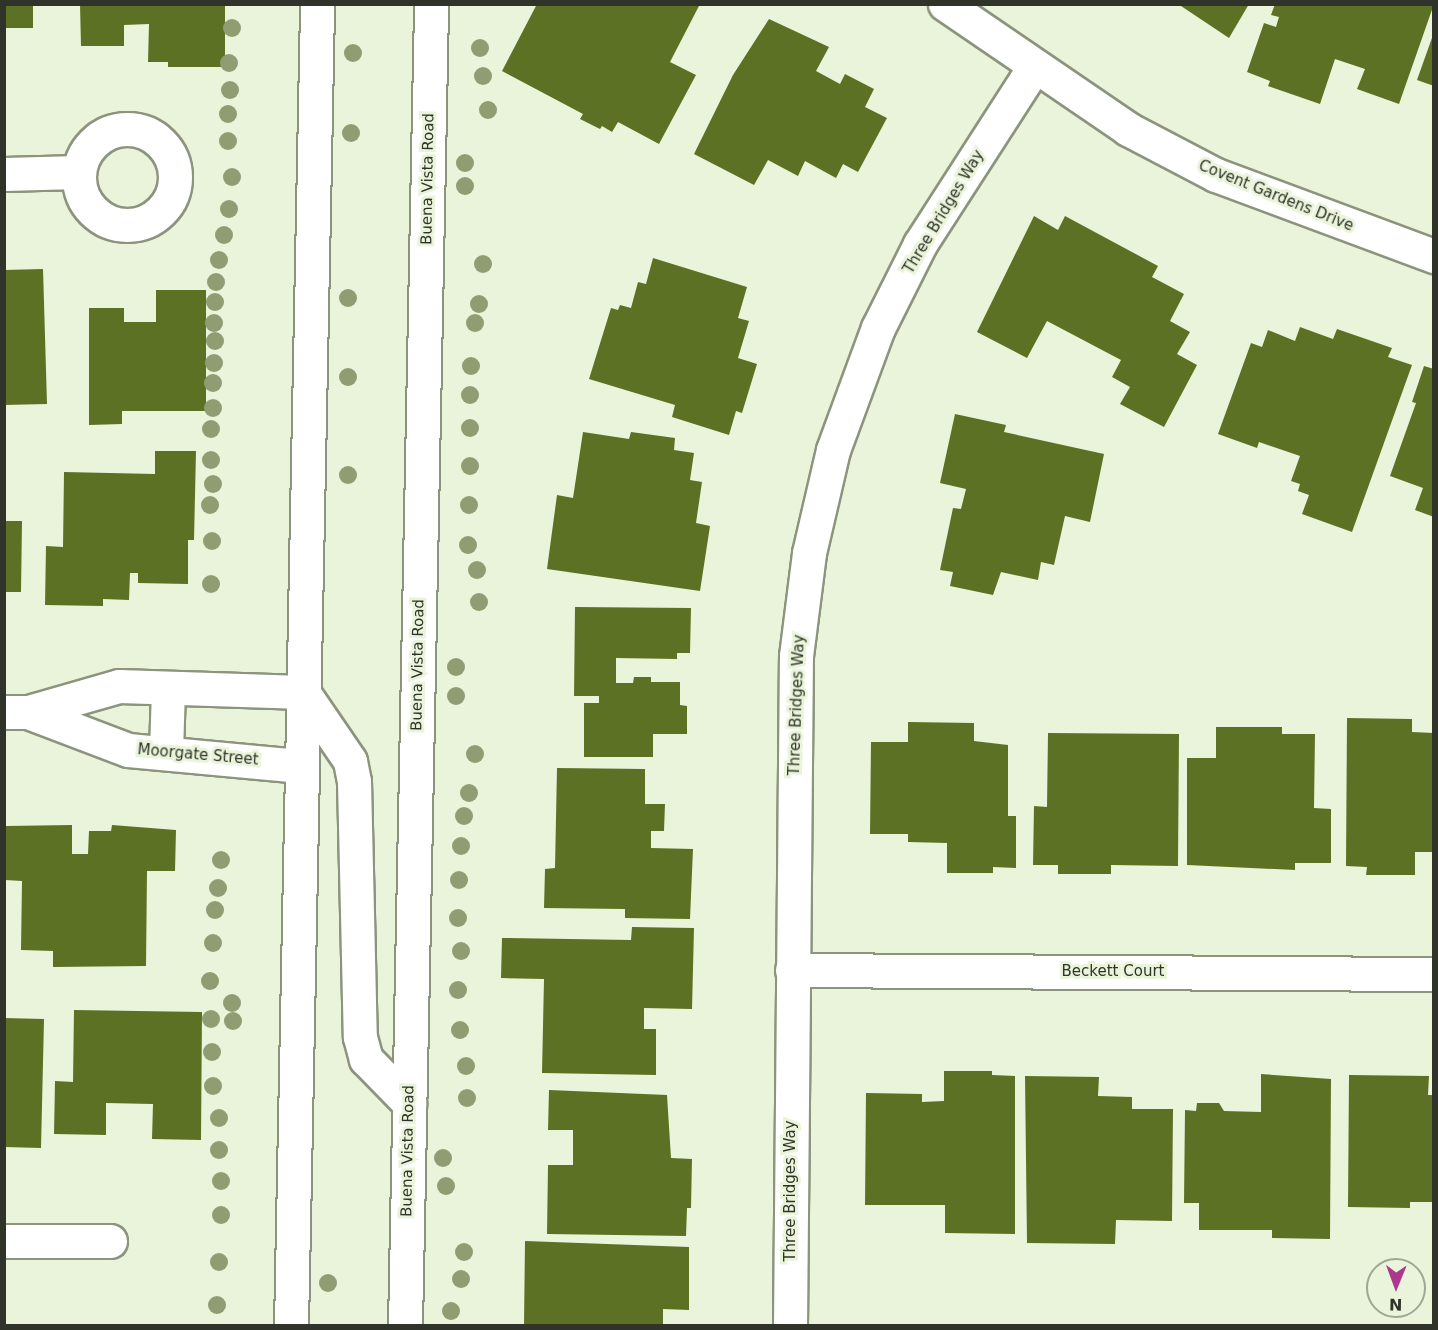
<!DOCTYPE html>
<html>
<head>
<meta charset="utf-8">
<style>
  body { margin:0 }
  #map { position:relative; width:1438px; height:1330px; overflow:hidden; background:#eaf4da; font-family:"DejaVu Sans",sans-serif }
  div>[style] { position:absolute }
  [style*='--x'] { left:calc(var(--x)*1px); top:calc(var(--y)*1px); width:calc(var(--w)*1px); rotate:calc(var(--a)*1deg) }
  .building>* { inset:0; background:#5c7123 }
  .roads { filter:drop-shadow(2px 0 #8c947d) drop-shadow(-2px 0 #8c947d) drop-shadow(0 2px #8c947d) drop-shadow(0 -2px #8c947d) }
  .minor>* { height:33px; margin:-16.5px; padding:0 16.5px; transform-origin:16.5px; border-radius:16.5px; background:#fff }
  .minor>.ring { margin:-16.5px; padding:0; box-sizing:content-box; background:none; border:33px solid #fff; border-radius:50% }
  .secondary>* { height:33px; margin:-16.5px; padding:0 16.5px; transform-origin:16.5px; border-radius:16.5px; background:#fff }
  .trees>* { width:18px; height:18px; margin:-9px; border-radius:50%; background:#909d73 }
  span { translate:-50% -50%; white-space:nowrap; text-align:center; line-height:1.15; -webkit-text-stroke:6px #eaf4da; paint-order:stroke }
  .street-label { font-size:15px; color:#2f3329 }
  .frame { position:absolute; inset:0; border:6px solid #2f3329; pointer-events:none }
  .north { position:absolute; left:1366px; top:1258px; width:60px; height:60px; box-sizing:border-box; background:#eaf4da; border:2px solid #9fa793; border-radius:50%; rotate:181deg; font-size:16px; font-weight:700; line-height:24px; text-align:center; color:#2f3329 }
  .north::after { content:''; display:block; margin:auto; width:21px; height:27px; background:#ad378d; clip-path:polygon(50% 0,100% 100%,50% 72%,0 100%) }
</style>
</head>
<body>
<div id="map">
  <div class="building">
    <div style="clip-path:polygon(4px 4px,33px 4px,33px 28px,4px 28px)"></div>
    <div style="clip-path:polygon(80px 4px,225px 4px,225px 67px,168px 67px,168px 62px,148px 62px,149px 24px,124px 25px,124px 46px,81px 46px)"></div>
    <div style="clip-path:polygon(537px 4px,700px 4px,670px 62px,696px 75px,659px 144px,618px 122px,612px 132px,602px 126px,600px 129px,580px 119px,583px 114px,502px 71px)"></div>
    <div style="clip-path:polygon(1178px 4px,1249px 4px,1229px 38px)"></div>
    <div style="clip-path:polygon(1275px 4px,1434px 4px,1399px 104px,1357px 89px,1365px 69px,1335px 59px,1320px 104px,1268px 86px,1270px 81px,1247px 72px,1264px 23px,1276px 27px,1279px 17px,1271px 15px)"></div>
    <div style="clip-path:polygon(769px 19px,829px 47px,816px 71px,840px 84px,845px 74px,874px 89px,865px 107px,887px 118px,858px 172px,843px 164px,836px 178px,805px 161px,798px 176px,768px 160px,754px 185px,694px 154px,733px 75px)"></div>
    <div style="clip-path:polygon(1433px 35px,1434px 35px,1434px 86px,1417px 80px)"></div>
    <div style="clip-path:polygon(1034px 216px,1058px 230px,1065px 216px,1158px 266px,1152px 277px,1184px 294px,1170px 321px,1190px 332px,1177px 354px,1197px 365px,1164px 427px,1120px 404px,1130px 387px,1112px 377px,1121px 360px,1047px 321px,1027px 358px,977px 332px)"></div>
    <div style="clip-path:polygon(653px 258px,747px 287px,738px 318px,749px 321px,738px 358px,757px 364px,742px 413px,736px 411px,729px 435px,672px 417px,675px 405px,589px 379px,611px 308px,618px 310px,620px 305px,631px 308px,638px 282px,646px 284px)"></div>
    <div style="clip-path:polygon(43px 269px,47px 404px,4px 405px,4px 270px)"></div>
    <div style="clip-path:polygon(156px 290px,206px 290px,206px 411px,122px 411px,122px 424px,89px 425px,89px 308px,124px 308px,124px 322px,156px 322px)"></div>
    <div style="clip-path:polygon(1300px 327px,1333px 339px,1337px 329px,1392px 348px,1388px 357px,1412px 365px,1352px 532px,1302px 514px,1309px 495px,1298px 491px,1300px 484px,1291px 481px,1300px 456px,1259px 442px,1257px 448px,1218px 434px,1251px 343px,1262px 347px,1268px 330px,1295px 341px)"></div>
    <div style="clip-path:polygon(1424px 366px,1434px 369px,1434px 517px,1415px 510px,1423px 488px,1390px 476px,1416px 403px,1412px 402px)"></div>
    <div style="clip-path:polygon(955px 414px,1006px 425px,1004px 432px,1104px 454px,1090px 522px,1065px 516px,1054px 565px,1041px 562px,1038px 580px,1001px 572px,993px 595px,950px 586px,953px 572px,940px 570px,953px 508px,961px 509px,966px 489px,940px 483px)"></div>
    <div style="clip-path:polygon(583px 432px,629px 439px,631px 432px,675px 438px,674px 450px,694px 453px,690px 480px,702px 482px,696px 523px,710px 526px,700px 591px,547px 569px,557px 495px,573px 498px)"></div>
    <div style="clip-path:polygon(155px 451px,196px 451px,194px 540px,188px 540px,188px 584px,138px 583px,138px 573px,130px 573px,129px 600px,103px 599px,103px 606px,45px 605px,46px 546px,63px 547px,64px 472px,155px 474px)"></div>
    <div style="clip-path:polygon(4px 521px,22px 521px,21px 592px,4px 592px)"></div>
    <div style="clip-path:polygon(575px 607px,691px 608px,690px 653px,677px 653px,677px 659px,616px 658px,616px 683px,633px 683px,634px 677px,651px 677px,651px 682px,680px 682px,680px 705px,687px 706px,687px 734px,653px 734px,653px 757px,584px 757px,584px 703px,599px 703px,599px 696px,574px 696px)"></div>
    <div style="clip-path:polygon(1347px 718px,1412px 719px,1412px 732px,1434px 733px,1434px 852px,1415px 852px,1415px 875px,1366px 875px,1367px 867px,1346px 866px)"></div>
    <div style="clip-path:polygon(908px 722px,974px 723px,974px 741px,1008px 745px,1008px 816px,1016px 816px,1016px 868px,993px 867px,993px 873px,947px 873px,947px 843px,908px 842px,908px 834px,870px 834px,871px 742px,908px 742px)"></div>
    <div style="clip-path:polygon(1216px 727px,1282px 727px,1282px 734px,1315px 734px,1314px 808px,1331px 809px,1331px 863px,1295px 863px,1295px 870px,1187px 865px,1187px 758px,1216px 758px)"></div>
    <div style="clip-path:polygon(1048px 733px,1179px 734px,1178px 866px,1111px 865px,1111px 874px,1058px 874px,1058px 865px,1033px 865px,1034px 806px,1047px 807px)"></div>
    <div style="clip-path:polygon(557px 768px,645px 769px,645px 804px,665px 804px,664px 831px,651px 831px,651px 848px,693px 849px,690px 919px,625px 918px,625px 909px,544px 908px,545px 869px,555px 868px)"></div>
    <div style="clip-path:polygon(72px 825px,72px 854px,88px 854px,89px 831px,111px 831px,112px 825px,176px 830px,175px 871px,147px 871px,146px 966px,53px 967px,53px 951px,21px 950px,22px 881px,5px 880px,6px 826px)"></div>
    <div style="clip-path:polygon(632px 927px,694px 928px,692px 1009px,644px 1008px,644px 1029px,656px 1029px,656px 1075px,542px 1073px,544px 979px,501px 978px,502px 938px,631px 940px)"></div>
    <div style="clip-path:polygon(74px 1010px,202px 1012px,201px 1140px,152px 1139px,153px 1104px,106px 1103px,106px 1135px,54px 1134px,55px 1081px,73px 1082px)"></div>
    <div style="clip-path:polygon(4px 1018px,44px 1019px,41px 1148px,4px 1147px)"></div>
    <div style="clip-path:polygon(944px 1071px,992px 1071px,992px 1075px,1015px 1076px,1015px 1234px,945px 1233px,945px 1205px,865px 1205px,866px 1093px,922px 1094px,922px 1102px,944px 1101px)"></div>
    <div style="clip-path:polygon(1261px 1074px,1331px 1079px,1330px 1239px,1272px 1238px,1272px 1230px,1199px 1230px,1199px 1203px,1184px 1203px,1185px 1110px,1196px 1111px,1197px 1103px,1219px 1103px,1224px 1111px,1261px 1112px)"></div>
    <div style="clip-path:polygon(1349px 1075px,1429px 1076px,1428px 1095px,1434px 1095px,1434px 1202px,1410px 1202px,1410px 1208px,1348px 1207px)"></div>
    <div style="clip-path:polygon(1025px 1076px,1099px 1077px,1098px 1096px,1132px 1097px,1132px 1109px,1173px 1109px,1172px 1221px,1116px 1220px,1115px 1244px,1027px 1243px)"></div>
    <div style="clip-path:polygon(549px 1090px,667px 1095px,671px 1158px,692px 1159px,691px 1208px,687px 1208px,686px 1236px,547px 1234px,548px 1165px,573px 1165px,573px 1130px,548px 1130px)"></div>
    <div style="clip-path:polygon(525px 1241px,689px 1247px,689px 1310px,663px 1309px,663px 1326px,524px 1326px)"></div>
  </div>
  <div class="roads">
    <div class="minor">
      <div style="--x:945;--y:4;--w:222;--a:34.3"></div>
      <div style="--x:1128;--y:129;--w:99;--a:27.6"></div>
      <div style="--x:1216;--y:175;--w:233;--a:20.4"></div>
      <div class="ring" style="left:79px;top:129px;width:63px;height:63px"></div>
      <div style="--x:4;--y:174;--w:74;--a:-1.5"></div>
      <div style="--x:4;--y:712;--w:24;--a:0"></div>
      <div style="--x:28;--y:712;--w:95;--a:-15.9"></div>
      <div style="--x:119;--y:686;--w:184;--a:1.9"></div>
      <div style="--x:28;--y:712;--w:107;--a:20.8"></div>
      <div style="--x:128;--y:750;--w:174;--a:5.3"></div>
      <div style="--x:166;--y:752;--w:64;--a:-88.2"></div>
      <div style="--x:792;--y:970;--w:642;--a:0.36"></div>
      <div style="--x:4;--y:1241;--w:106;--a:0"></div>
      <div style="--x:790;--y:1326;--w:670;--a:-89.49"></div>
      <div style="--x:796;--y:656;--w:104;--a:-82.8"></div>
      <div style="--x:809;--y:553;--w:106;--a:-76.9"></div>
      <div style="--x:833;--y:450;--w:130;--a:-69.8"></div>
      <div style="--x:878;--y:328;--w:94;--a:-63.4"></div>
      <div style="--x:920;--y:244;--w:211;--a:-57.2"></div>
    </div>
    <div class="secondary">
      <div style="--x:303;--y:692;--w:83;--a:55.7"></div>
      <div style="--x:350;--y:761;--w:20;--a:79"></div>
      <div style="--x:354;--y:781;--w:256;--a:88.7"></div>
      <div style="--x:360;--y:1037;--w:23;--a:75"></div>
      <div style="--x:366;--y:1059;--w:62;--a:45.7"></div>
      <div style="--x:291;--y:1326;--w:1322;--a:-88.87"></div>
      <div style="--x:405;--y:1326;--w:1322;--a:-88.87"></div>
    </div>
  </div>
  <div class="trees">
    <div style="left:232px;top:28px"></div>
    <div style="left:480px;top:48px"></div>
    <div style="left:353px;top:53px"></div>
    <div style="left:229px;top:63px"></div>
    <div style="left:483px;top:76px"></div>
    <div style="left:230px;top:90px"></div>
    <div style="left:488px;top:110px"></div>
    <div style="left:228px;top:114px"></div>
    <div style="left:351px;top:133px"></div>
    <div style="left:228px;top:141px"></div>
    <div style="left:465px;top:163px"></div>
    <div style="left:232px;top:177px"></div>
    <div style="left:465px;top:186px"></div>
    <div style="left:229px;top:209px"></div>
    <div style="left:224px;top:235px"></div>
    <div style="left:219px;top:260px"></div>
    <div style="left:483px;top:264px"></div>
    <div style="left:216px;top:282px"></div>
    <div style="left:348px;top:298px"></div>
    <div style="left:215px;top:302px"></div>
    <div style="left:479px;top:304px"></div>
    <div style="left:214px;top:323px"></div>
    <div style="left:475px;top:323px"></div>
    <div style="left:215px;top:341px"></div>
    <div style="left:214px;top:363px"></div>
    <div style="left:471px;top:366px"></div>
    <div style="left:348px;top:377px"></div>
    <div style="left:213px;top:383px"></div>
    <div style="left:470px;top:395px"></div>
    <div style="left:213px;top:408px"></div>
    <div style="left:470px;top:428px"></div>
    <div style="left:211px;top:429px"></div>
    <div style="left:211px;top:460px"></div>
    <div style="left:470px;top:466px"></div>
    <div style="left:348px;top:475px"></div>
    <div style="left:213px;top:484px"></div>
    <div style="left:210px;top:505px"></div>
    <div style="left:469px;top:505px"></div>
    <div style="left:212px;top:541px"></div>
    <div style="left:468px;top:545px"></div>
    <div style="left:477px;top:570px"></div>
    <div style="left:211px;top:584px"></div>
    <div style="left:479px;top:602px"></div>
    <div style="left:456px;top:667px"></div>
    <div style="left:456px;top:696px"></div>
    <div style="left:475px;top:754px"></div>
    <div style="left:469px;top:793px"></div>
    <div style="left:464px;top:816px"></div>
    <div style="left:461px;top:846px"></div>
    <div style="left:221px;top:860px"></div>
    <div style="left:459px;top:880px"></div>
    <div style="left:218px;top:888px"></div>
    <div style="left:215px;top:910px"></div>
    <div style="left:458px;top:918px"></div>
    <div style="left:213px;top:943px"></div>
    <div style="left:461px;top:951px"></div>
    <div style="left:210px;top:981px"></div>
    <div style="left:458px;top:990px"></div>
    <div style="left:232px;top:1003px"></div>
    <div style="left:211px;top:1019px"></div>
    <div style="left:233px;top:1021px"></div>
    <div style="left:460px;top:1030px"></div>
    <div style="left:212px;top:1052px"></div>
    <div style="left:466px;top:1066px"></div>
    <div style="left:213px;top:1086px"></div>
    <div style="left:467px;top:1098px"></div>
    <div style="left:219px;top:1118px"></div>
    <div style="left:219px;top:1150px"></div>
    <div style="left:443px;top:1158px"></div>
    <div style="left:221px;top:1181px"></div>
    <div style="left:446px;top:1186px"></div>
    <div style="left:221px;top:1215px"></div>
    <div style="left:464px;top:1252px"></div>
    <div style="left:219px;top:1262px"></div>
    <div style="left:461px;top:1279px"></div>
    <div style="left:328px;top:1283px"></div>
    <div style="left:217px;top:1305px"></div>
    <div style="left:451px;top:1311px"></div>
  </div>
  <div class="street-label">
    <span style="left:428px;top:179px;rotate:-89deg">Buena Vista Road</span>
    <span style="left:1276px;top:196px;rotate:22deg">Covent Gardens Drive</span>
    <span style="left:944px;top:212px;rotate:-59deg">Three Bridges Way</span>
    <span style="left:418px;top:665px;rotate:-89deg">Buena Vista Road</span>
    <span style="left:797px;top:705px;rotate:-88deg">Three Bridges Way</span>
    <span style="left:198px;top:755px;rotate:5deg">Moorgate Street</span>
    <span style="left:1113px;top:972px">Beckett Court</span>
    <span style="left:408px;top:1151px;rotate:-89deg">Buena Vista Road</span>
    <span style="left:791px;top:1191px;rotate:-90deg">Three Bridges Way</span>
  </div>
  <div class="frame"></div>
  <div class="north">N</div>
</div>
</body>
</html>
